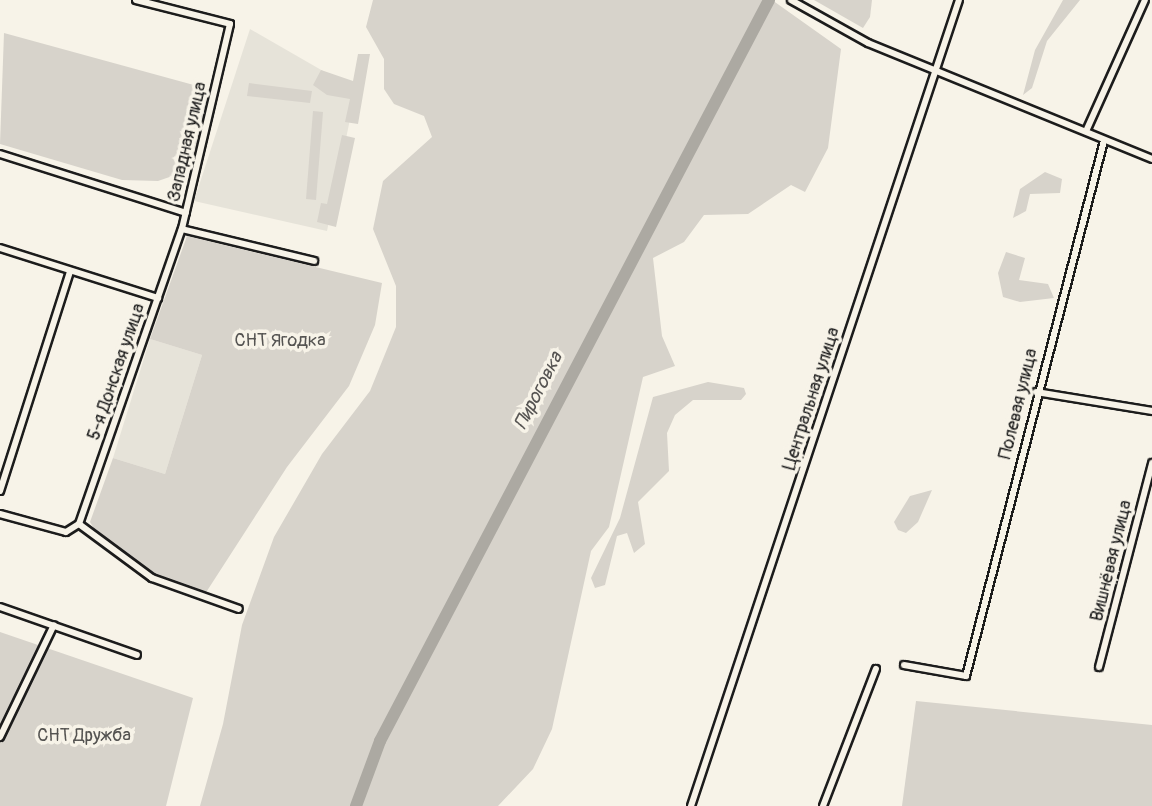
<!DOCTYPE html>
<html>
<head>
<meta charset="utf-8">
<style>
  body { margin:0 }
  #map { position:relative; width:1152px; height:806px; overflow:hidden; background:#f7f3e8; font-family:Pangolin,sans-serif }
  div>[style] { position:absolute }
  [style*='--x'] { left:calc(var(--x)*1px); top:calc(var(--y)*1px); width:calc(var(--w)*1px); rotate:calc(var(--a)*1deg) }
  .built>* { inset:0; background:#e6e3d9 }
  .green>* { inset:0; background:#d7d3cb }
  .river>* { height:12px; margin:-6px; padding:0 6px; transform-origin:6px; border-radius:6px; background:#aca9a2 }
  .roads { filter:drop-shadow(2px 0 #1c1c1c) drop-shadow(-2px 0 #1c1c1c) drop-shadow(0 2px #1c1c1c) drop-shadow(0 -2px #1c1c1c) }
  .street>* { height:6px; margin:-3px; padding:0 3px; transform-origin:3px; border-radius:3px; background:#f7f3e8 }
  span { translate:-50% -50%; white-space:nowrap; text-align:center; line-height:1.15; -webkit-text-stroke:7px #f7f3e8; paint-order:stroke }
  .street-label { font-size:18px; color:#1c1c1c }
  .park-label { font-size:18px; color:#545351 }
  .water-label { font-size:19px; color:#565452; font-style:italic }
</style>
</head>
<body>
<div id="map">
  <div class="built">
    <div style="clip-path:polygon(250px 29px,356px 90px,327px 231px,194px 201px)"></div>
    <div style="clip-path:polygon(150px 339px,202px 355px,165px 474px,113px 458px)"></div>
  </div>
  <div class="green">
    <div style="clip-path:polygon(373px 0,772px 0,841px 49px,828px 148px,805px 192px,791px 185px,748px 214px,704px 215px,684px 242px,653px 258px,662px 336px,675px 366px,643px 377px,609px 527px,591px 551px,552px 729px,533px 769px,498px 806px,200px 806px,223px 724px,242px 625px,274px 537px,322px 454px,370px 391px,396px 327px,396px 286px,373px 229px,383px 181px,432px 137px,424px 116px,394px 104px,384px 89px,384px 59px,366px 27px)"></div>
    <div style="clip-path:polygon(814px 0,872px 0,870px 17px,863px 28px)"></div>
    <div style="clip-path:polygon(1063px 0,1080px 0,1047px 41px,1032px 88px,1023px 95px,1035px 50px)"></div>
    <div style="clip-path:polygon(4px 33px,212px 90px,192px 162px,184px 172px,158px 181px,122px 180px,0 144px)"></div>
    <div style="clip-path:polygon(358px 54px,370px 54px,358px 124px,345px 122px,350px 99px,327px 95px,313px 85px,321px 70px,353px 81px)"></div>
    <div style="clip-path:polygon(249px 83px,312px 91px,310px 103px,247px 96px)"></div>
    <div style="clip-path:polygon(313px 111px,323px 112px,316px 200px,306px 199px)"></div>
    <div style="clip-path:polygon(342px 135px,355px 138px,336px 227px,317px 222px,321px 203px,327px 204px)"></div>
    <div style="clip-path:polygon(1045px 172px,1062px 179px,1060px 193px,1030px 194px,1026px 211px,1013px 218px,1020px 189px)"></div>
    <div style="clip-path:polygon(187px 236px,382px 283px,375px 325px,349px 386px,287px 467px,205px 594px,150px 573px,103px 543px,90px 522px,113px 458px,165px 474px,202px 355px,150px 339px)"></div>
    <div style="clip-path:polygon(1006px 252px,1025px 258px,1019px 280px,1048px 284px,1054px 298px,1020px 302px,1003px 297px,998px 273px)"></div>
    <div style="clip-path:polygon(708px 382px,744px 388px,746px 394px,741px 400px,693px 400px,675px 415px,667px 433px,669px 471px,638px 502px,645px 544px,634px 553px,627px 533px,617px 536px,605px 585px,595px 588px,591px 578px,620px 518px,653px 397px)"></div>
    <div style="clip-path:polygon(932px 490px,918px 522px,906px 533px,898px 530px,894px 522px,910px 496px)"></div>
    <div style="clip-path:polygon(0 632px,193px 698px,166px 806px,0 806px)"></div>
    <div style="clip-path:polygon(916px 701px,1152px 725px,1152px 806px,902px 806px)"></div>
  </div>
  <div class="river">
    <div style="--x:356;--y:806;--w:69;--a:-69.7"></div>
    <div style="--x:380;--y:741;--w:837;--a:-62.3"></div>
  </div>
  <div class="roads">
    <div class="street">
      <div style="--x:136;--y:0;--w:97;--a:14.3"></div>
      <div style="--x:230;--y:24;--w:211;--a:103.2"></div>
      <div style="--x:182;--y:229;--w:136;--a:13.6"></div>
      <div style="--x:791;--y:0;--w:88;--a:29.2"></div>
      <div style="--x:868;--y:43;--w:307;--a:22.2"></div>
      <div style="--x:1087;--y:129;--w:141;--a:-65.8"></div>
      <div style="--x:0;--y:154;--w:195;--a:17.6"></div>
      <div style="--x:0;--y:248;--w:166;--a:17.6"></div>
      <div style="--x:1036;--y:392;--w:118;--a:9.3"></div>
      <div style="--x:0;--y:491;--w:231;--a:-72.3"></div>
      <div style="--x:0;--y:514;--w:68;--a:15.3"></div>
      <div style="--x:66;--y:532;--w:15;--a:-32"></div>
      <div style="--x:79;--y:524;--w:91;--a:36.5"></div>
      <div style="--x:152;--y:578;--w:92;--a:19.6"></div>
      <div style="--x:79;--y:524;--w:312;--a:-70.8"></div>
      <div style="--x:0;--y:607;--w:145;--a:19.3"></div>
      <div style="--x:904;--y:665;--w:63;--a:10.1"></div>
      <div style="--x:966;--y:676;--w:553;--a:-75.54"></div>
      <div style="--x:1099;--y:667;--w:211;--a:-75.4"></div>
      <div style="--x:0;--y:737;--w:124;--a:-64.3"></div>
      <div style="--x:691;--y:806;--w:849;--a:-71.61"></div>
      <div style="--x:823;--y:806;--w:147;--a:-68.9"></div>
    </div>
  </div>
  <div class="street-label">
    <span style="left:188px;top:142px;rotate:-77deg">Западная улица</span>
    <span style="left:117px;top:372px;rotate:-71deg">5-я Донская улица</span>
    <span style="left:812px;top:399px;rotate:-72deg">Центральная улица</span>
    <span style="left:1019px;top:404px;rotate:-76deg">Полевая улица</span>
    <span style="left:1112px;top:561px;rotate:-76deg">Вишнёвая улица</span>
  </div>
  <div class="park-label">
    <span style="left:280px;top:341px">СНТ Ягодка</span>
    <span style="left:84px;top:736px">СНТ Дружба</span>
  </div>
  <div class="water-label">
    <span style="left:539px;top:391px;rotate:-63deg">Пироговка</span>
  </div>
</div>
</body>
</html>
